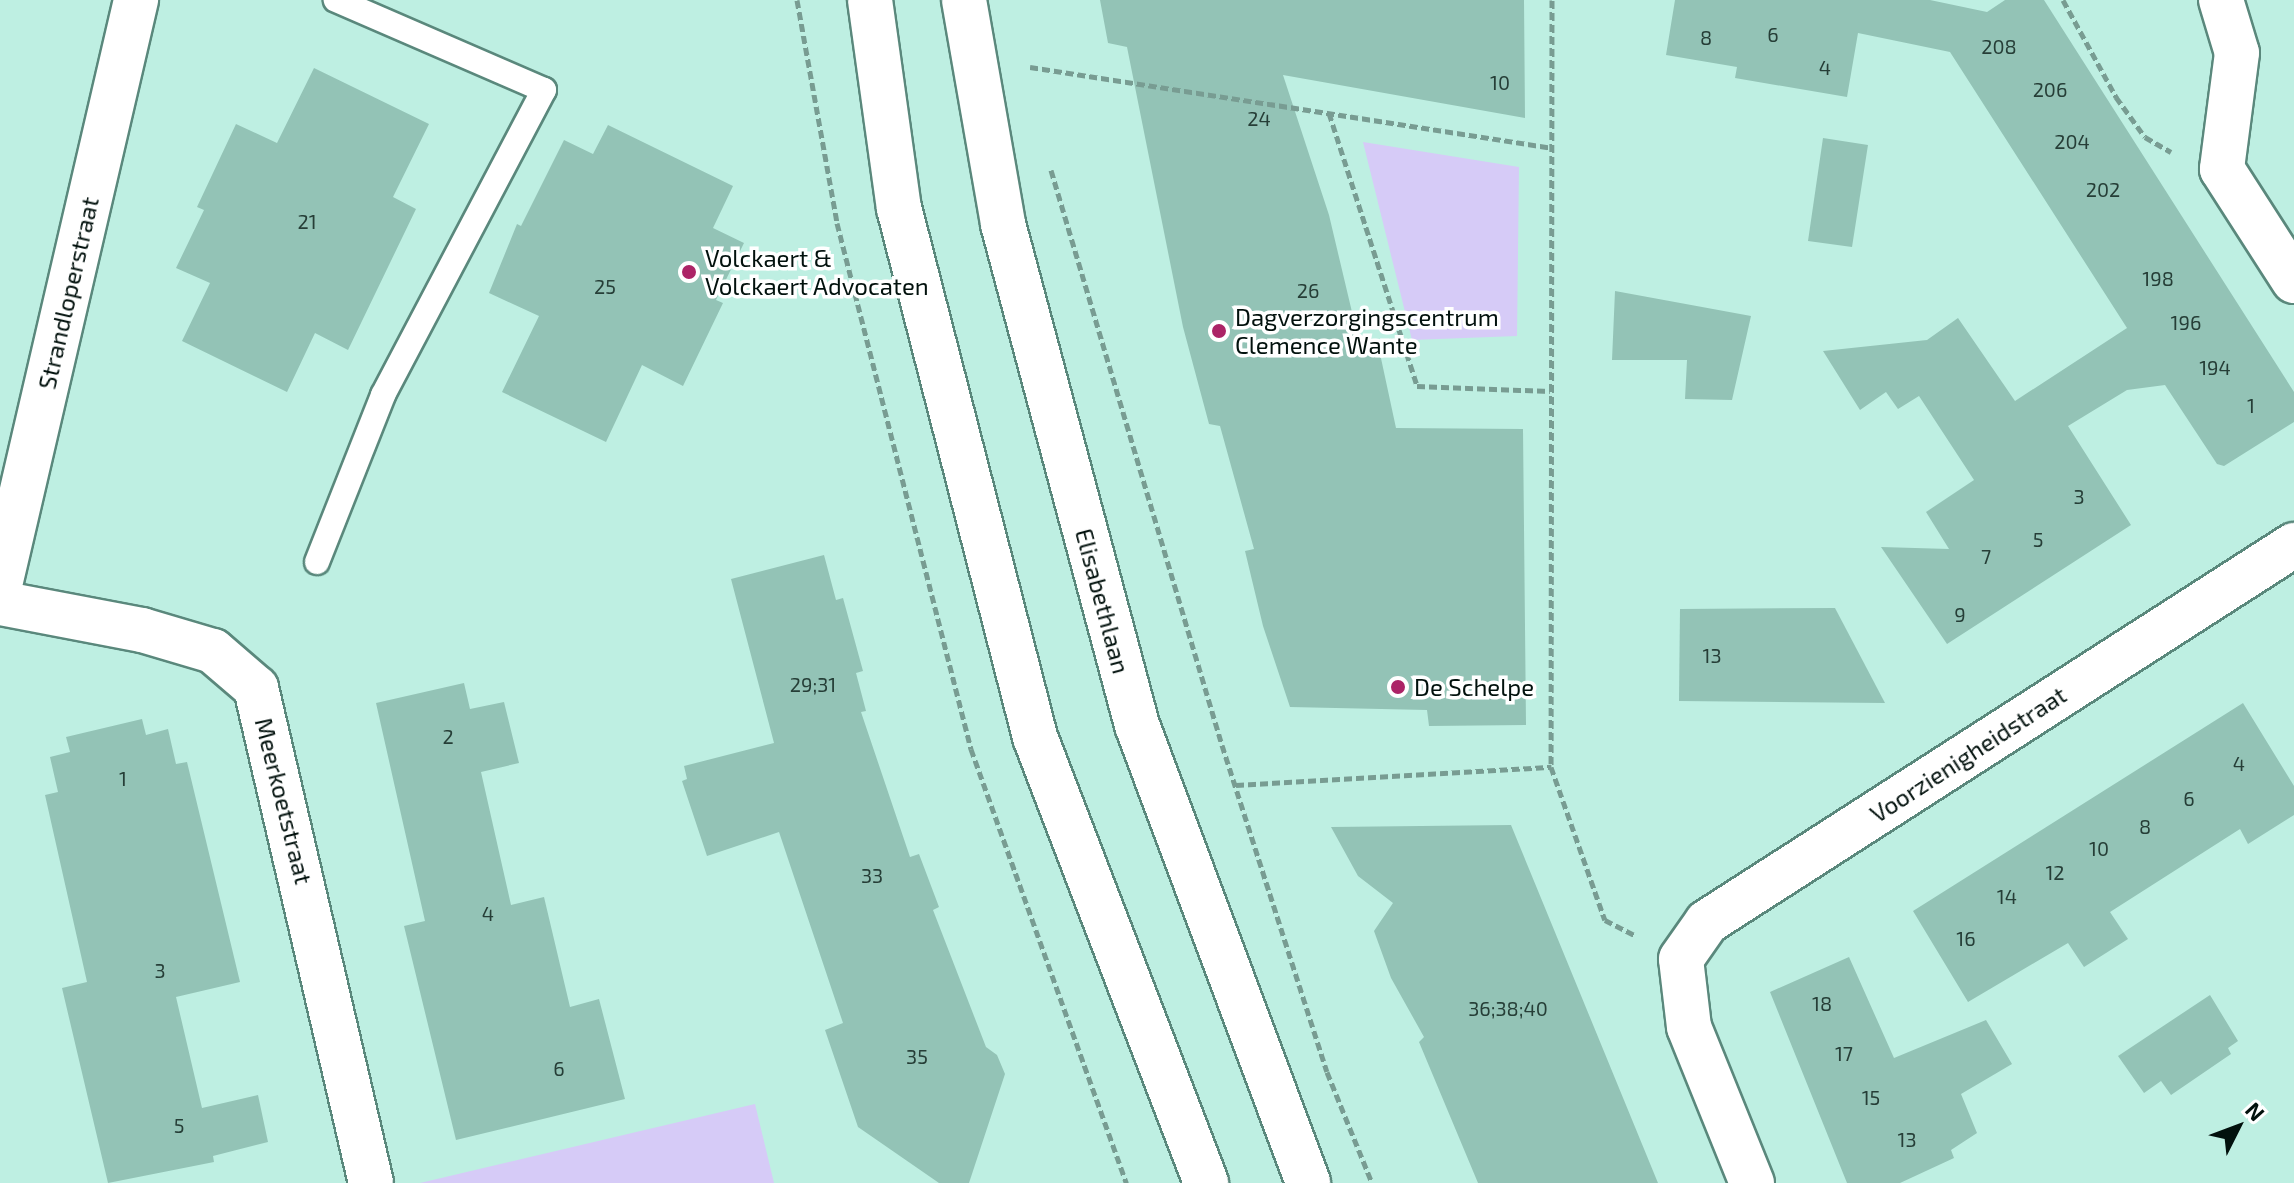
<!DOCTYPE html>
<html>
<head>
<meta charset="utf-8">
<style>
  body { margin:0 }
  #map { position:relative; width:2294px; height:1183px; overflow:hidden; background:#beefe2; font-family:"Exo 2",sans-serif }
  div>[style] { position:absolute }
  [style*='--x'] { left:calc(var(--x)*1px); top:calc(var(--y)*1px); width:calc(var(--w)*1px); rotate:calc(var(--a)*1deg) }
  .green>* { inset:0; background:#d6cbf7 }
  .building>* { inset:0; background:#93c3b6 }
  .path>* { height:5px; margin-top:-2.5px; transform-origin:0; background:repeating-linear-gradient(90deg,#789c92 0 8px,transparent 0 12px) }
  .roads { filter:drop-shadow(2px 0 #5a887c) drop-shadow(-2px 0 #5a887c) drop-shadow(0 2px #5a887c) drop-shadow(0 -2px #5a887c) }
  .lane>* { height:24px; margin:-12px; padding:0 12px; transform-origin:12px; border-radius:12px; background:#fff }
  .street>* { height:44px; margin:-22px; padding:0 22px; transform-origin:22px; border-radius:22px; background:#fff }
  .primary>* { height:44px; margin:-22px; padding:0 22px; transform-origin:22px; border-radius:22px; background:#fff }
  .dots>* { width:22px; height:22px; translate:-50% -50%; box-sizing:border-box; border:4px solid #fff; border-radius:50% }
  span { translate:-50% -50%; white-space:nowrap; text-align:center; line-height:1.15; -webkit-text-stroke:7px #fff; paint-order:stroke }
  .number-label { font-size:20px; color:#263e37 }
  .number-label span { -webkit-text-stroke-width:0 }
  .poi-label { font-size:24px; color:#02110d }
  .left { translate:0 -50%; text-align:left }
  .street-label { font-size:24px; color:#02110d }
  .north { position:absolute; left:2198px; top:1087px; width:80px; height:80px; -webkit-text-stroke:6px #fff; paint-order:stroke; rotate:48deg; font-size:22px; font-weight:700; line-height:32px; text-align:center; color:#02110d }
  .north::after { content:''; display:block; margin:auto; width:28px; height:36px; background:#02110d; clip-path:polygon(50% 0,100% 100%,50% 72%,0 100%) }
</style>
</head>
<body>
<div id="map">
  <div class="green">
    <div style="clip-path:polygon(1363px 142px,1519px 167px,1517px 336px,1412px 340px)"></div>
    <div style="clip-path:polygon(755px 1104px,774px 1183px,420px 1183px)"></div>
  </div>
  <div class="building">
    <div style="clip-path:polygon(1100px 0,1524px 0,1525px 118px,1283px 75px,1329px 215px,1361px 350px,1379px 349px,1396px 428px,1523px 429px,1526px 725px,1429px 726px,1427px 710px,1290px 707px,1263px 626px,1245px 551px,1254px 549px,1220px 426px,1209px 424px,1183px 327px,1127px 47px,1108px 43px)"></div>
    <div style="clip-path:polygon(1675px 0,1930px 0,1987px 12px,2005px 0,2044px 0,2294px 392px,2294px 422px,2224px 466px,2217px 464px,2165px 385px,2127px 390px,2068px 426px,2131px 525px,1947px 644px,1881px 547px,1949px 549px,1926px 512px,1974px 480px,1919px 396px,1898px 409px,1886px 392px,1860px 410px,1823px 351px,1927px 340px,1958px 318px,2015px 401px,2127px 328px,1950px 52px,1858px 33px,1847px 97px,1735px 78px,1737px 67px,1666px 55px)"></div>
    <div style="clip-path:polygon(314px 68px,429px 124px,393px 197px,416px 209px,348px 350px,315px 333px,287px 392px,182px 341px,210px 283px,176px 268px,204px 210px,197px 207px,236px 124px,277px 143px)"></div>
    <div style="clip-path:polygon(608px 125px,733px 186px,713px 228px,744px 243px,716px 300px,723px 303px,683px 386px,642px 365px,606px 442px,502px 392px,539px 316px,489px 293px,517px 224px,521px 226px,564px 140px,593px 154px)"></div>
    <div style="clip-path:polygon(1823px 138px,1868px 145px,1852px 247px,1808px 241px)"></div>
    <div style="clip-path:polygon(1615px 291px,1751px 316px,1732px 400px,1685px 399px,1687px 360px,1612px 360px)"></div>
    <div style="clip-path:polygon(824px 555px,836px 600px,843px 598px,863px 671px,856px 673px,866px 711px,861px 712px,910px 857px,919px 854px,939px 907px,933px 910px,986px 1047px,997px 1055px,1005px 1074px,969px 1183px,939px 1183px,858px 1127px,825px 1030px,843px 1023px,779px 832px,707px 856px,682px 781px,687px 779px,684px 766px,774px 743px,731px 579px)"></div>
    <div style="clip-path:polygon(1835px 608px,1885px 703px,1679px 701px,1680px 609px)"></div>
    <div style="clip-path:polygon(464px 683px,470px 709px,504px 702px,519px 763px,481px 772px,511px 905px,544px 897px,570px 1007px,599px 999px,625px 1099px,456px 1140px,404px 926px,425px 921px,376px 703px)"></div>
    <div style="clip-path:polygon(2243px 703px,2294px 786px,2294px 815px,2248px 844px,2240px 829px,2110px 912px,2128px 939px,2084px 967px,2068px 943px,1968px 1002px,1913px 911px)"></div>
    <div style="clip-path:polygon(142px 719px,146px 735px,168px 729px,176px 764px,187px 762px,240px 982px,176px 997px,202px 1108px,258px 1095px,268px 1142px,213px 1156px,214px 1162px,108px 1183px,62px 988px,87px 982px,45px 795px,58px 792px,50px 757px,70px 752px,66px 737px)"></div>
    <div style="clip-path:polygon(1511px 825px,1658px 1183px,1478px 1183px,1419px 1042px,1424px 1037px,1391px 978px,1374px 931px,1393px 903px,1358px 876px,1331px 827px)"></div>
    <div style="clip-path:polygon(1849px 957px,1894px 1058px,1986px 1020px,2012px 1064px,1961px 1094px,1977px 1133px,1951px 1150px,1954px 1158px,1900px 1183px,1847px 1183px,1770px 992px)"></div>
    <div style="clip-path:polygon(2210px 995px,2238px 1041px,2228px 1048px,2231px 1054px,2171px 1095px,2161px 1081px,2144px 1093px,2118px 1056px)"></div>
  </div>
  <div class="path">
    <div style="--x:797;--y:0;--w:227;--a:79.8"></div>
    <div style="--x:837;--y:223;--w:543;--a:75.71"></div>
    <div style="--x:971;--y:749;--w:461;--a:70.3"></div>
    <div style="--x:1552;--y:0;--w:767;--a:90.07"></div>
    <div style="--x:1551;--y:767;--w:162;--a:70.6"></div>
    <div style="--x:1605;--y:920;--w:34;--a:27"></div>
    <div style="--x:2063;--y:0;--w:111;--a:61.3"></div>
    <div style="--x:2116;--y:97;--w:49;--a:54.1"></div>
    <div style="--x:2145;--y:137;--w:30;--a:30"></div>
    <div style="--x:1030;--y:67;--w:529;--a:8.8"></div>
    <div style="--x:1329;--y:113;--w:287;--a:72.1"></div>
    <div style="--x:1417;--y:386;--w:133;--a:2.2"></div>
    <div style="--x:1051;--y:170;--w:600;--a:73.44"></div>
    <div style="--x:1222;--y:745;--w:343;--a:72.2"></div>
    <div style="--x:1327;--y:1072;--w:120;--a:67.9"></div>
    <div style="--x:1236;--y:785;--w:316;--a:-3.3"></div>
  </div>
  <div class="roads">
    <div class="lane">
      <div style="--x:317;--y:562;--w:180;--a:-68.4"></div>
      <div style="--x:383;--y:395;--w:345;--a:-62.2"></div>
      <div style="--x:544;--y:90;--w:227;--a:-156.6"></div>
    </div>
    <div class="street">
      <div style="--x:2221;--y:0;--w:55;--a:73.2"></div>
      <div style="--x:2237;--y:53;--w:117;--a:97.4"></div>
      <div style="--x:2222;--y:169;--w:133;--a:57.3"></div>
      <div style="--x:0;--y:585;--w:601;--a:-76.91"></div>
      <div style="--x:0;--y:603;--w:145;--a:10.8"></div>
      <div style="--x:142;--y:630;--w:74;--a:16.5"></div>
      <div style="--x:213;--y:651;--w:57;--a:40.7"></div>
      <div style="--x:256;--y:688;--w:508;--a:76.92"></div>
      <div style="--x:1752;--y:1183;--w:168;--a:-112"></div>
      <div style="--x:1689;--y:1027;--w:68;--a:-96.7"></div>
      <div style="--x:1681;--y:959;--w:45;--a:-54.9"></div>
      <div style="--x:1707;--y:922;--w:698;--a:-32.71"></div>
    </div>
    <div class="primary">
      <div style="--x:870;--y:0;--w:210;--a:82.1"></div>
      <div style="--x:899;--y:208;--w:546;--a:75.58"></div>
      <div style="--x:1035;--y:737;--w:478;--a:69"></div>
      <div style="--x:964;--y:0;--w:227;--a:80.1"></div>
      <div style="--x:1003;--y:224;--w:519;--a:75.03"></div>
      <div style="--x:1137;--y:725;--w:489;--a:69.5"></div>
    </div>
  </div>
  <div class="dots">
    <div style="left:689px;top:272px;background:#ac2467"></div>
    <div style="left:1219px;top:331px;background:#ac2467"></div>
    <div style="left:1398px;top:687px;background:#ac2467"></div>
  </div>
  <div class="number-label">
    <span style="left:1773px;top:34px">6</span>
    <span style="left:1706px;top:37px">8</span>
    <span style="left:1999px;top:46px">208</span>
    <span style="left:1825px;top:67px">4</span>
    <span style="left:1500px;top:82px">10</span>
    <span style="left:2050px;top:89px">206</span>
    <span style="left:1259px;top:118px">24</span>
    <span style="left:2072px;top:141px">204</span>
    <span style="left:2103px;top:189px">202</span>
    <span style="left:307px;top:221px">21</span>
    <span style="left:2158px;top:278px">198</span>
    <span style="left:605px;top:286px">25</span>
    <span style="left:1308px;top:290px">26</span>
    <span style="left:2186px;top:322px">196</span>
    <span style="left:2215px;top:367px">194</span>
    <span style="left:2251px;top:405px">1</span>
    <span style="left:2079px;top:496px">3</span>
    <span style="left:2038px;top:539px">5</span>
    <span style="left:1986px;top:556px">7</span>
    <span style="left:1960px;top:614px">9</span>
    <span style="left:1712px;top:655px">13</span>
    <span style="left:813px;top:684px">29;31</span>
    <span style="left:448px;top:736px">2</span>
    <span style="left:2239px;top:763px">4</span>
    <span style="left:123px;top:778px">1</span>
    <span style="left:2189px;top:798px">6</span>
    <span style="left:2145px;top:826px">8</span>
    <span style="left:2099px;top:848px">10</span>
    <span style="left:2055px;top:872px">12</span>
    <span style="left:872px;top:875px">33</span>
    <span style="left:2007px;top:896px">14</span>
    <span style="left:488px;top:913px">4</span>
    <span style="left:1966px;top:938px">16</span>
    <span style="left:160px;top:970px">3</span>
    <span style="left:1822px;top:1003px">18</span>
    <span style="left:1508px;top:1008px">36;38;40</span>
    <span style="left:1844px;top:1053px">17</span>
    <span style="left:917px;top:1056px">35</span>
    <span style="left:559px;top:1068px">6</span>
    <span style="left:1871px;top:1097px">15</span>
    <span style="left:179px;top:1125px">5</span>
    <span style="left:1907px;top:1139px">13</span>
  </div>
  <div class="poi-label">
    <span class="left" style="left:705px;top:272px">Volckaert &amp;<br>Volckaert Advocaten</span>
    <span class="left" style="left:1235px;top:331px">Dagverzorgingscentrum<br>Clemence Wante</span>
    <span class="left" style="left:1414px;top:687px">De Schelpe</span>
  </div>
  <div class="street-label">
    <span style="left:68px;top:293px;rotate:-77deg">Strandloperstraat</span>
    <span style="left:1103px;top:601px;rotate:75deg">Elisabethlaan</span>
    <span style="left:1968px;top:754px;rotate:-33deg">Voorzienigheidstraat</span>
    <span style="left:284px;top:801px;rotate:76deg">Meerkoetstraat</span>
  </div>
  <div class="north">N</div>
</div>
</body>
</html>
